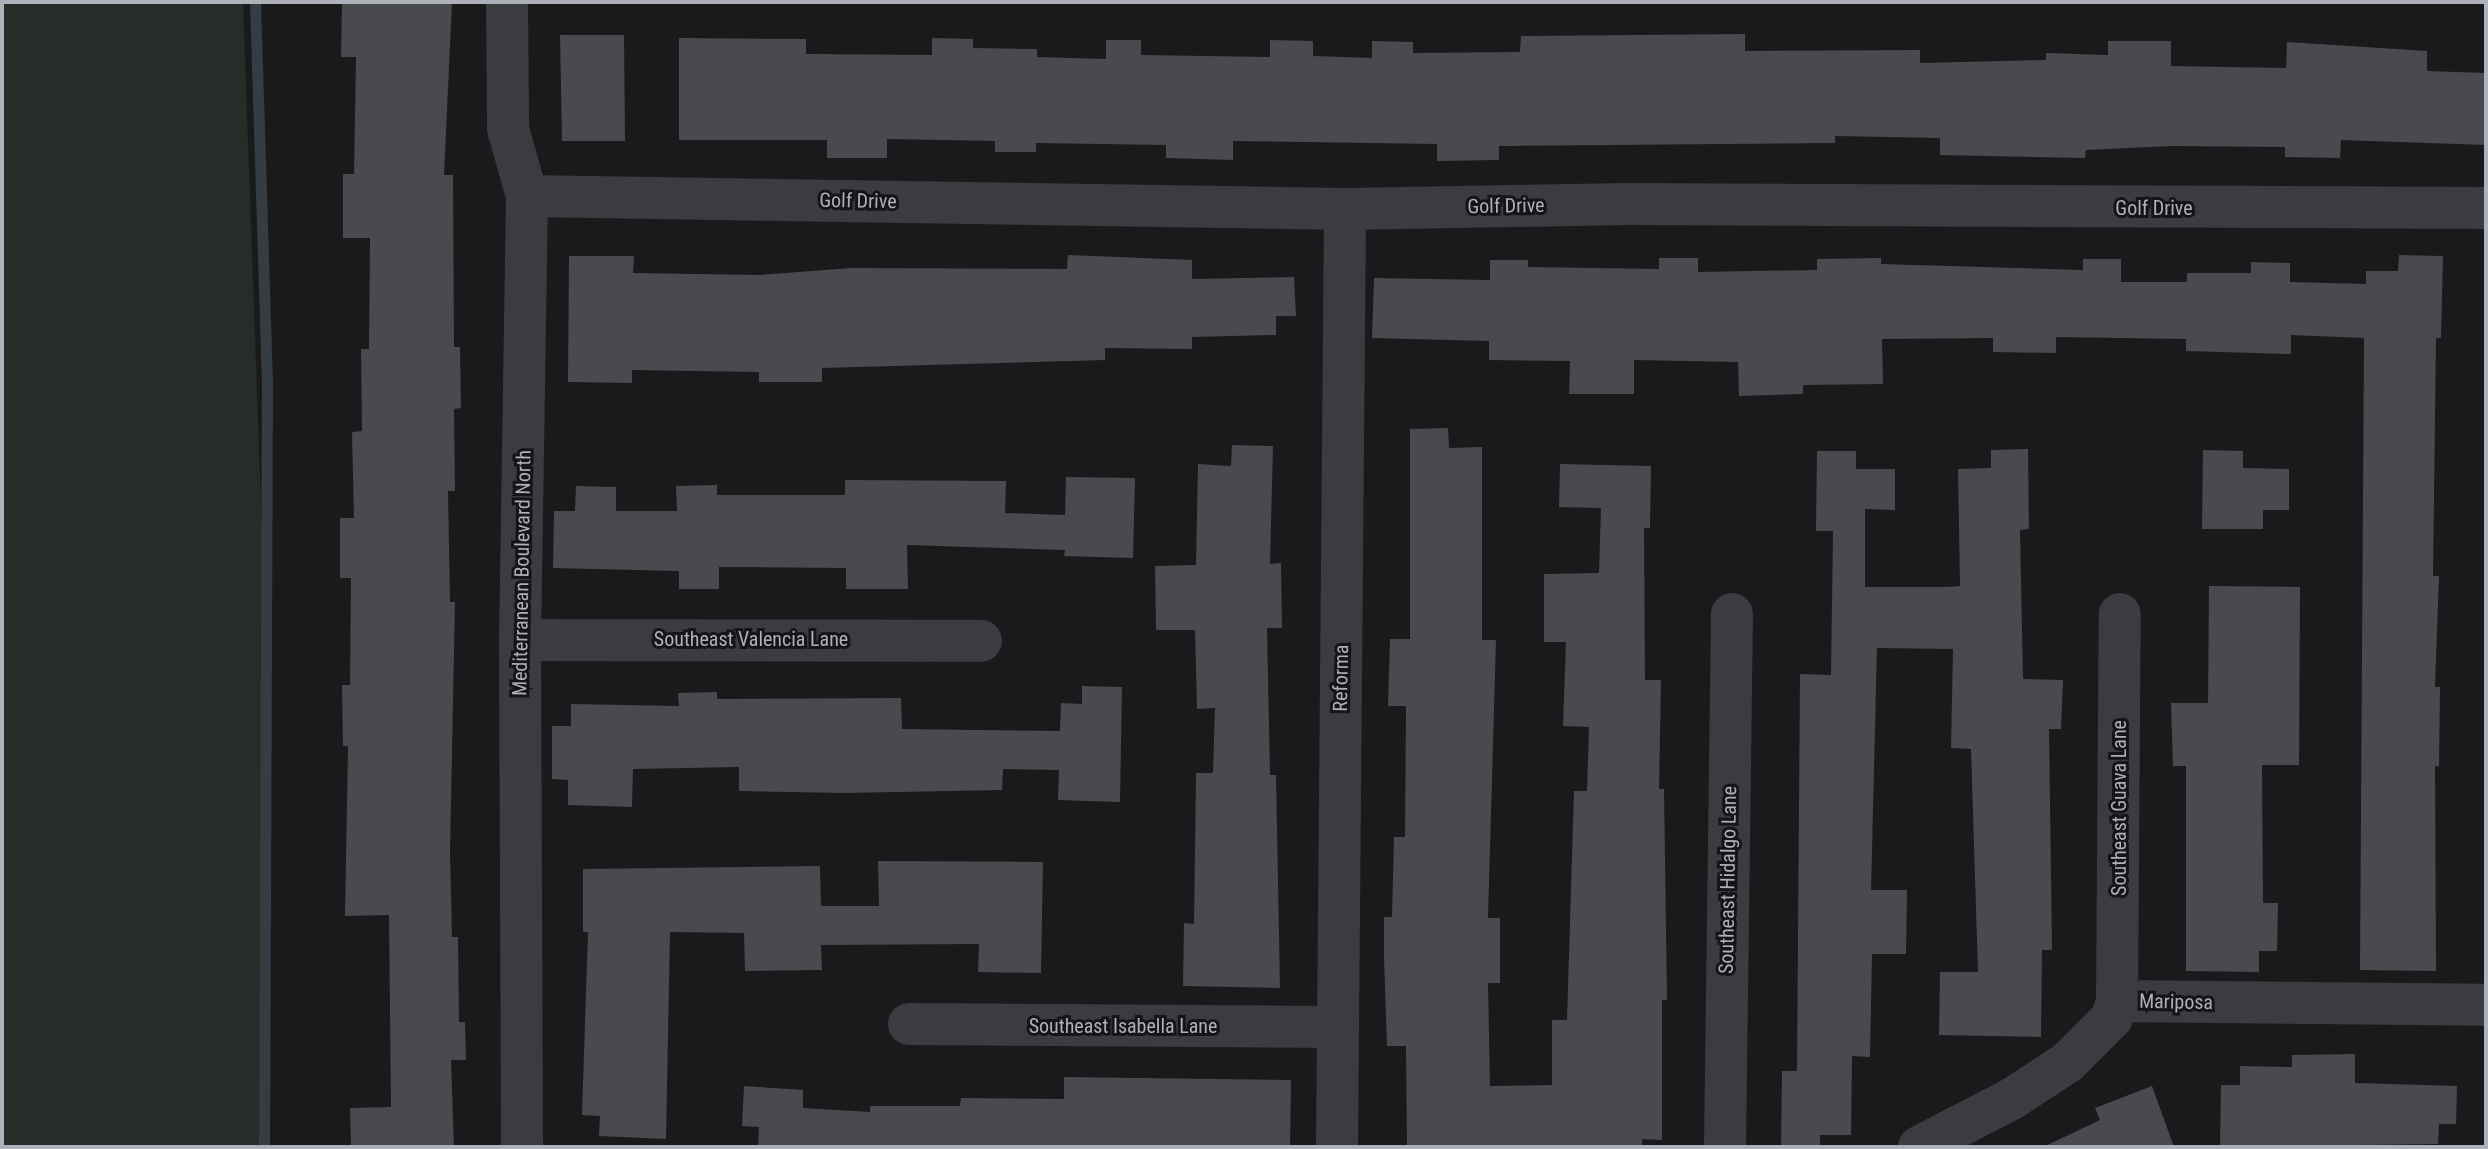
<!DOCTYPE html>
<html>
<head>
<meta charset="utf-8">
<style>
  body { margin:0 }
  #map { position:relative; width:2488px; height:1149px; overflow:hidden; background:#1a1a1c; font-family:"Roboto Condensed",sans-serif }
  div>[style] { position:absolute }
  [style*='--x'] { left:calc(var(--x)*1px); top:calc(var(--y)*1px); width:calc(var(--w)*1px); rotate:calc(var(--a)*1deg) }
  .green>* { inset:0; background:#262d28 }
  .stream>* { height:11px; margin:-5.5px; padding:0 5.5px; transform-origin:5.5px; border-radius:5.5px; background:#353c44 }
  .building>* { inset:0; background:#494a4e }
  .street>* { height:42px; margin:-21px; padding:0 21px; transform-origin:21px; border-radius:21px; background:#3b3c40 }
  span { translate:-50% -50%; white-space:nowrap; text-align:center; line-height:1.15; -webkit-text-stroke:6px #151517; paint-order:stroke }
  .street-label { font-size:20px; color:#aeb1ba }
  .frame { position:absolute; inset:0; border:4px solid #aeb1ba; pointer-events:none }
</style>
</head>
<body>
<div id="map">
  <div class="green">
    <div style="clip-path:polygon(2px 2px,243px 2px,265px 615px,262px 1147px,2px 1147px)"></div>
  </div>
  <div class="stream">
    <div style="--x:255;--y:2;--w:380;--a:88.2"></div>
    <div style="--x:267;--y:382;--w:765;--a:90.22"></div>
  </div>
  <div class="building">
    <div style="clip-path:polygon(342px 2px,452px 2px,444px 175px,453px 175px,454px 347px,460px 347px,461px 408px,454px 409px,455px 491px,448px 491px,450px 602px,455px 602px,450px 852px,452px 937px,458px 937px,459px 1022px,465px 1022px,466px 1060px,451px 1060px,454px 1147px,351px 1147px,350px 1108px,391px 1107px,389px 915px,345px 916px,348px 746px,343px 746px,342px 685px,350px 685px,351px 578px,340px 578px,340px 518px,354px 518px,352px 432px,362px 431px,361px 349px,369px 349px,370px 238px,343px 238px,343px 174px,354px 174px,356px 57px,341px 57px)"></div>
    <div style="clip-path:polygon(1745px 34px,1745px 51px,1920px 50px,1920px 63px,2046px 60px,2046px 53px,2108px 55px,2108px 41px,2171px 41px,2171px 66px,2286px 68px,2287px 42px,2427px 51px,2427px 71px,2486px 73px,2486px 145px,2341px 140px,2340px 158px,2285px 157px,2285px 147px,2171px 146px,2086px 150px,2085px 158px,1940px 155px,1940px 138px,1835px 136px,1835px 143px,1499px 146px,1499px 160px,1437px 161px,1437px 144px,1233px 141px,1233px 160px,1166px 158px,1166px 145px,1036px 143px,1036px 152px,995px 152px,995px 141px,887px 139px,887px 158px,827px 158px,827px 140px,679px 140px,679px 38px,806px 39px,806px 54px,932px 55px,932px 38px,973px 39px,973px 48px,1037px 49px,1037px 57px,1106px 59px,1106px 40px,1141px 40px,1141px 55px,1270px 57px,1270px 40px,1313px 41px,1313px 56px,1372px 58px,1372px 41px,1413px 42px,1413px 53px,1520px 52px,1521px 36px)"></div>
    <div style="clip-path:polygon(560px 35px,624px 35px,625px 141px,562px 141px)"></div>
    <div style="clip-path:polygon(1068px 255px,1192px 260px,1192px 279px,1294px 277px,1296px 316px,1276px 316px,1276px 335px,1192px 337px,1192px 349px,1105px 348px,1105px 360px,822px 368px,822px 382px,759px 382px,759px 372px,632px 370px,632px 383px,568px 382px,569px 256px,634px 256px,633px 273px,760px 275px,851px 268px,1067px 269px)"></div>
    <div style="clip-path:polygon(2399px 255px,2443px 256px,2441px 338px,2436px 338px,2433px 576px,2439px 576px,2435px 687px,2440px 687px,2439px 766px,2435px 766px,2436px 971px,2360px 970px,2364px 338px,2291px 335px,2291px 354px,2186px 351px,2186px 339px,2056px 337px,2056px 353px,1993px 352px,1993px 338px,1882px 339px,1883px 384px,1803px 385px,1803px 394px,1739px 396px,1738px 362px,1634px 360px,1634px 394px,1569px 394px,1570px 361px,1489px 360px,1489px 341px,1372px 338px,1374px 278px,1490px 280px,1490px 260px,1528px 260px,1528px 267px,1659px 269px,1659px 258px,1698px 258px,1698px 272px,1817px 270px,1817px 259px,1881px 258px,1881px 264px,2083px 270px,2083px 259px,2121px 259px,2121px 282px,2187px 282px,2187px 273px,2251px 273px,2251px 262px,2290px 263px,2290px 282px,2366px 284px,2366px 271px,2398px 271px)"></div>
    <div style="clip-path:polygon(1448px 428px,1449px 448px,1482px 447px,1482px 640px,1496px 640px,1488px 918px,1500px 918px,1500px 983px,1488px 983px,1490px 1086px,1552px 1085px,1552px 1020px,1567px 1020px,1574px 791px,1587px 791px,1589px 727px,1563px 726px,1566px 642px,1544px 642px,1544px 574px,1599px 573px,1601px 508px,1559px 507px,1560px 464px,1651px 466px,1650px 528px,1644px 528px,1645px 680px,1661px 680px,1659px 789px,1664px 789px,1667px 1000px,1662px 1000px,1662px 1140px,1642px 1139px,1642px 1147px,1407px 1147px,1406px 1046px,1387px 1046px,1384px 957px,1384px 917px,1392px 917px,1394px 837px,1405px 837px,1406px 706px,1388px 706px,1390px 639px,1410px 639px,1410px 429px)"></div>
    <div style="clip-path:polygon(1232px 445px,1273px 446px,1270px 564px,1281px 563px,1282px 628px,1267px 628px,1270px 775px,1276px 775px,1280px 988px,1183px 986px,1184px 923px,1194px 924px,1196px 773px,1213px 773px,1215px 708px,1197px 709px,1195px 630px,1156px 630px,1155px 566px,1196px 565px,1198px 464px,1231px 466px)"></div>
    <div style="clip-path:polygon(2028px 449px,2029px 529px,2020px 530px,2023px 679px,2063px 680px,2061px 729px,2049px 729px,2052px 950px,2042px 950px,2041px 1037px,1939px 1035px,1940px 972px,1978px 972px,1971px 749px,1951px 748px,1953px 649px,1877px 648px,1871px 890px,1907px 890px,1906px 954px,1872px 954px,1870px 1057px,1852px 1056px,1851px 1135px,1820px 1135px,1820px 1147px,1781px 1147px,1782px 1071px,1797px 1071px,1800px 674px,1831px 675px,1833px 531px,1816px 531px,1817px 451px,1856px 451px,1856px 469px,1895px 469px,1895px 510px,1865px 509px,1865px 587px,1946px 587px,1960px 586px,1958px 469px,1991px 468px,1991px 450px)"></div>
    <div style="clip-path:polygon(2203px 450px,2243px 451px,2243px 468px,2289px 469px,2289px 510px,2263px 510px,2263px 529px,2202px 529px)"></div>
    <div style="clip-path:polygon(1066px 477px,1135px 478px,1133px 558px,1064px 556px,1065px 550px,907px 545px,908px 589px,846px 589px,846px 568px,719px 567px,719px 589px,679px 589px,679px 571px,553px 568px,554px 511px,575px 511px,576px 486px,616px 487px,616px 511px,677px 511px,676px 486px,717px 485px,717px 495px,845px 495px,845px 480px,1006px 481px,1005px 513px,1065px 515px)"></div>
    <div style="clip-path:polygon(2209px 586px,2300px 587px,2299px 765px,2262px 765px,2263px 903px,2278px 903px,2277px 951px,2259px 951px,2259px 972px,2186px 971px,2186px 766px,2173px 766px,2171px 703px,2208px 703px)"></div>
    <div style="clip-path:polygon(1082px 686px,1122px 687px,1120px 802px,1058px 800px,1059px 770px,1003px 769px,1002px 790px,843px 793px,739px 791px,739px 767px,633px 769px,632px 807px,568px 805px,568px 780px,552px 779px,552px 726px,571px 726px,571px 704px,679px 706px,678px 693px,717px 692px,717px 699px,901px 698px,902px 729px,1060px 731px,1061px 703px,1082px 704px)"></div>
    <div style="clip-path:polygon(878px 861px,1043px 862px,1041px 973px,978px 972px,979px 944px,821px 945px,822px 970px,745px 971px,744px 933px,670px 932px,666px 1139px,599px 1136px,600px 1116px,582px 1115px,588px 932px,583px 932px,583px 869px,820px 866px,821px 906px,879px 906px)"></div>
    <div style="clip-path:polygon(2355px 1054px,2355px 1083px,2457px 1086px,2456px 1124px,2439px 1124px,2438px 1144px,2220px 1147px,2221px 1085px,2240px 1085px,2240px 1066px,2292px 1067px,2292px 1055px)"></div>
    <div style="clip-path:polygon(1064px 1077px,1291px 1080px,1290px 1147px,758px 1147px,759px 1127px,742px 1126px,744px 1086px,803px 1090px,803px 1108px,870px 1112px,870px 1106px,960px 1106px,961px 1098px,1064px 1099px)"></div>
    <div style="clip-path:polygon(2152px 1086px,2174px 1147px,2043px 1147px,2100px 1120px,2095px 1108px)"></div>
  </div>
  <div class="street">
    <div style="--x:507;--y:2;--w:127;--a:89.5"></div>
    <div style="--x:508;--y:129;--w:70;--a:74.2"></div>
    <div style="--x:527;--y:196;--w:444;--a:90.9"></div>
    <div style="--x:520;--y:640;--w:507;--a:89.77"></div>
    <div style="--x:527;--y:196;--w:818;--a:0.91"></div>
    <div style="--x:1345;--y:209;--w:284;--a:-1"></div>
    <div style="--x:1629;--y:204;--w:857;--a:0.27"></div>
    <div style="--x:520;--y:640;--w:461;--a:0.1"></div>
    <div style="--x:2117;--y:1001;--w:387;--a:-89.6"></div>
    <div style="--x:909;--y:1024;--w:429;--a:0.4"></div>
    <div style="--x:1337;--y:1147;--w:938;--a:-89.51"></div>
    <div style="--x:1725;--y:1147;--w:533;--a:-89.25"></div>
    <div style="--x:1919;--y:1147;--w:106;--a:-27.5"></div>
    <div style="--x:2013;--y:1098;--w:66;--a:-33.2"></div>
    <div style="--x:2068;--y:1062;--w:62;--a:-45"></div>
    <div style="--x:2112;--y:1018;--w:18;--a:-74"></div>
    <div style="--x:2117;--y:1001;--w:369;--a:0.6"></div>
  </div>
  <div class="street-label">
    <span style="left:858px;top:201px;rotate:1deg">Golf Drive</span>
    <span style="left:1506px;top:206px;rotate:-1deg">Golf Drive</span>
    <span style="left:2154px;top:208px">Golf Drive</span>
    <span style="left:522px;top:573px;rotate:-89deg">Mediterranean Boulevard North</span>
    <span style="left:751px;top:639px">Southeast Valencia Lane</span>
    <span style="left:1341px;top:678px;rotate:-89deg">Reforma</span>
    <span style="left:2119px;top:808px;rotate:-90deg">Southeast Guava Lane</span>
    <span style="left:1728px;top:880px;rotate:-89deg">Southeast Hidalgo Lane</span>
    <span style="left:2176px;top:1002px;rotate:1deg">Mariposa</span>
    <span style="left:1123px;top:1026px">Southeast Isabella Lane</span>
  </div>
  <div class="frame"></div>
</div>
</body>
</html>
